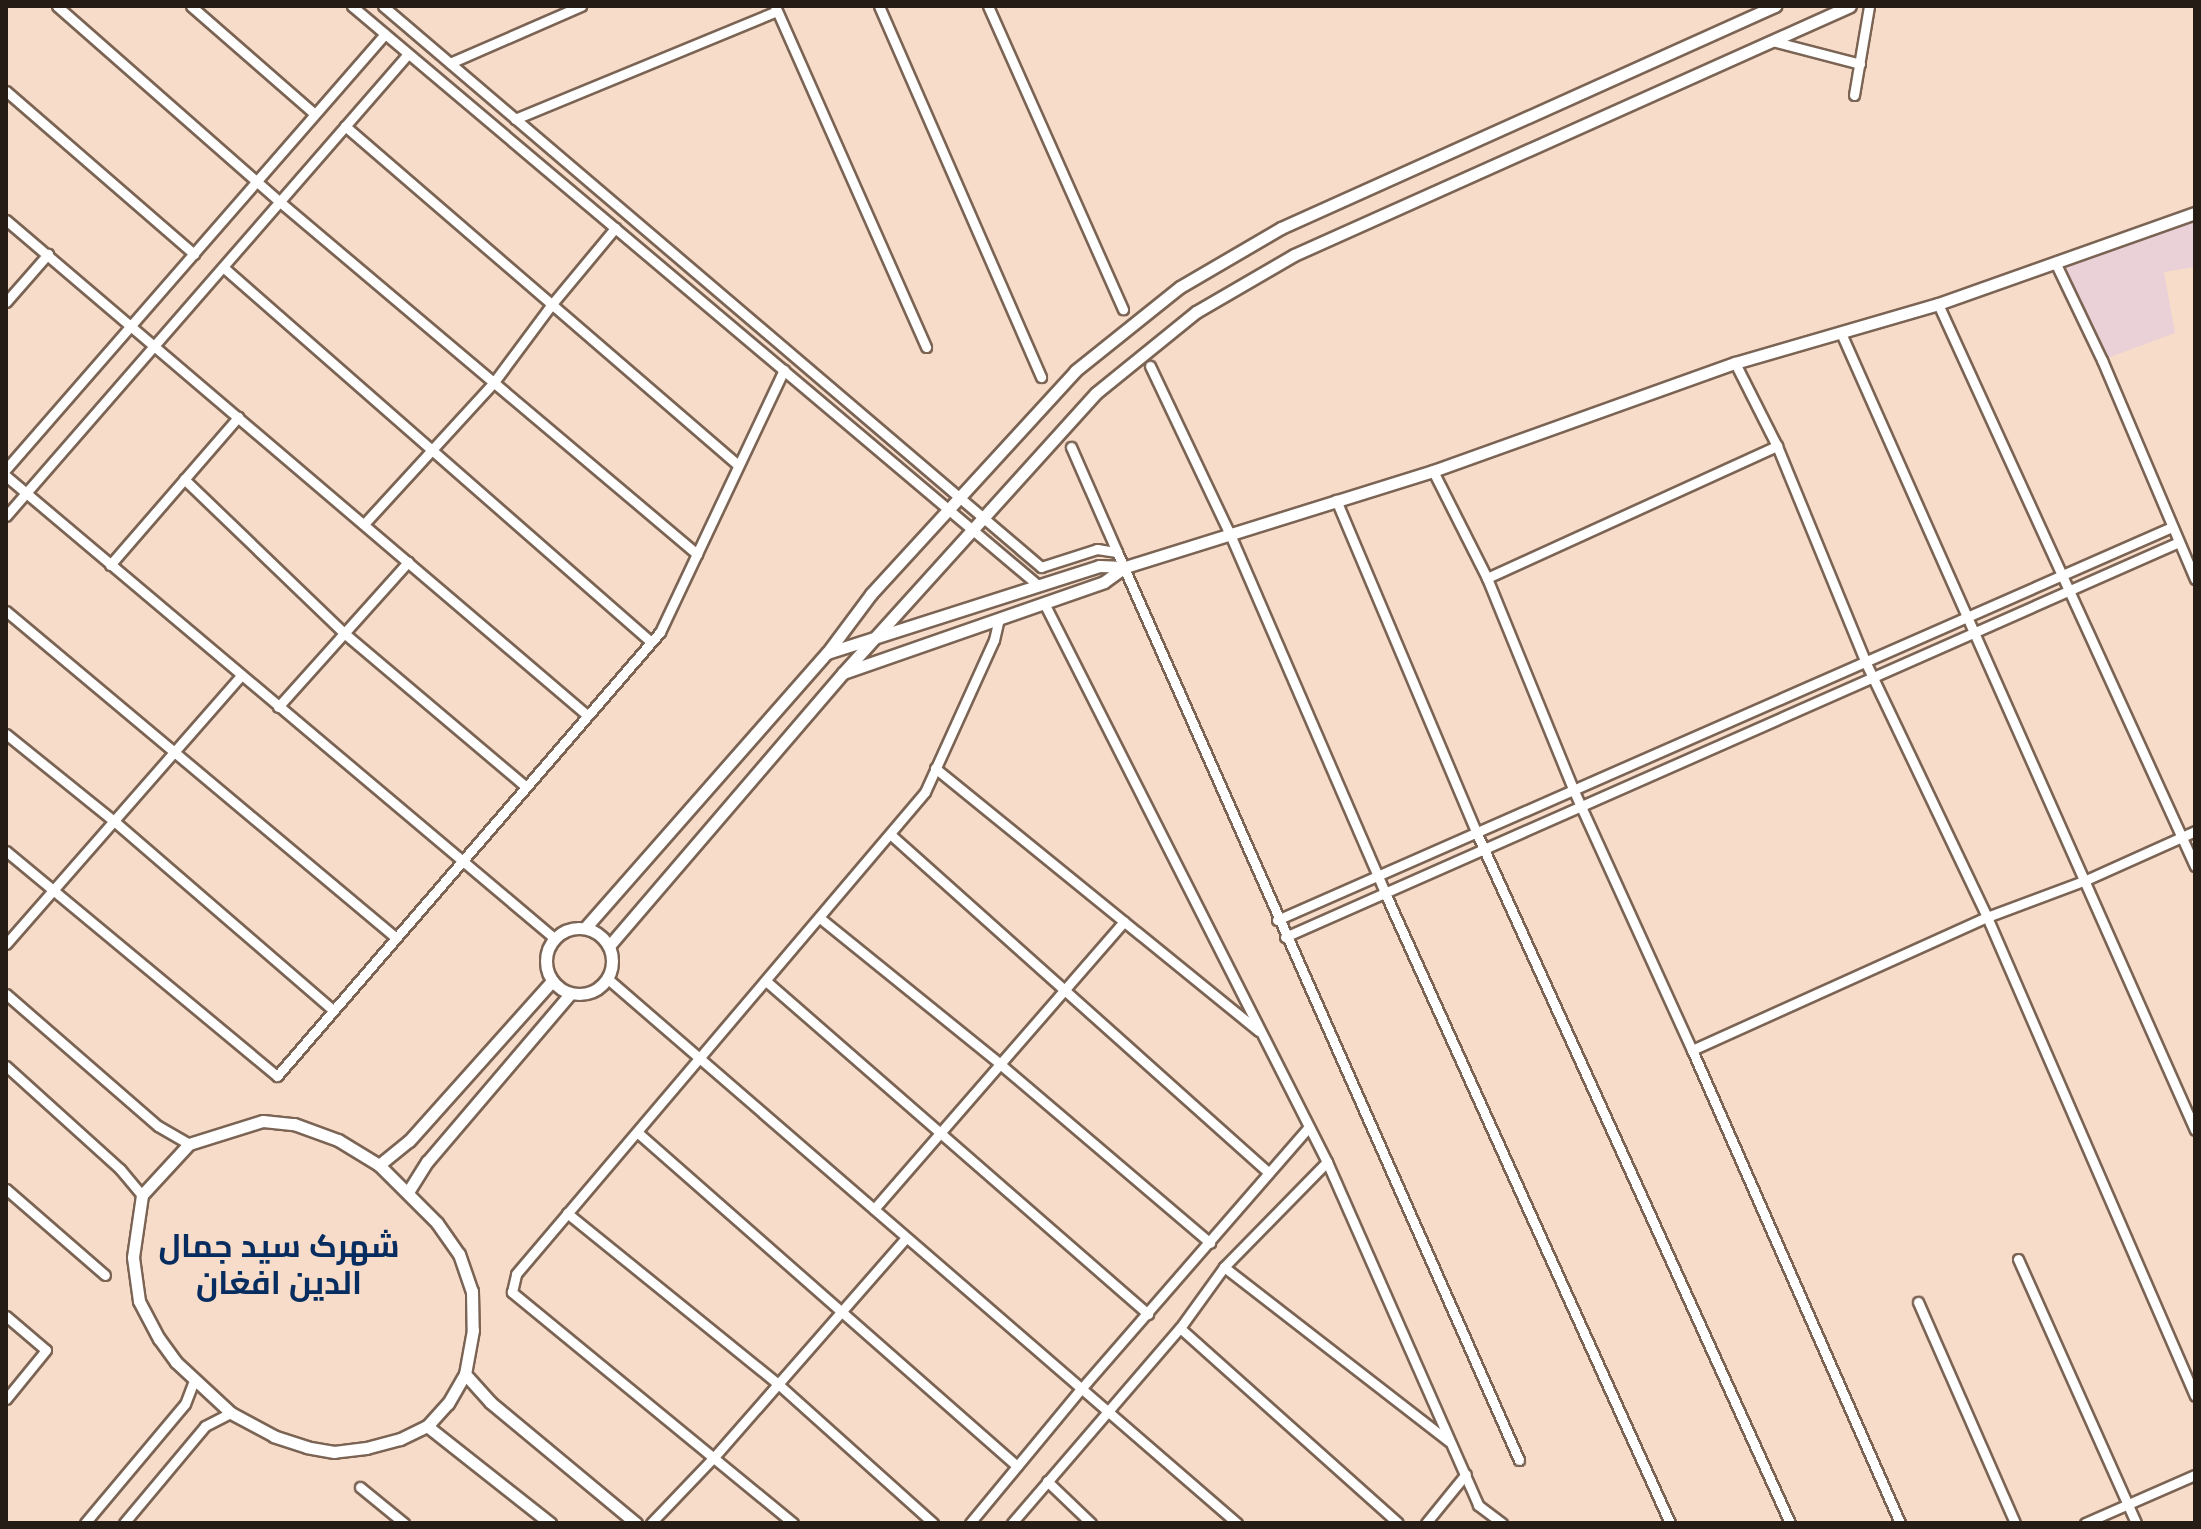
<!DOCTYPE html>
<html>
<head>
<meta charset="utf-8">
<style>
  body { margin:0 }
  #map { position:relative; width:2201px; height:1529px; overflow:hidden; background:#f7dcca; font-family:"Noto Sans",Cairo,sans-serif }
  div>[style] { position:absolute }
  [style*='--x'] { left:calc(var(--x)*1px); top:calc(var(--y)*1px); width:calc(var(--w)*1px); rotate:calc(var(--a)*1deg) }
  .commercial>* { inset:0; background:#ead1d7 }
  .roads { filter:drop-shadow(2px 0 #7b6454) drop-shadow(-2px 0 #7b6454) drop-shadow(0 2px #7b6454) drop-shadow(0 -2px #7b6454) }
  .minor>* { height:9px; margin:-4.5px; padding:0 4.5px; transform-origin:4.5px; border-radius:4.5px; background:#fff }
  .tertiary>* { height:11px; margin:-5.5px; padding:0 5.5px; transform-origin:5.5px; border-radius:5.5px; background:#fff }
  .tertiary>.ring { margin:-5.5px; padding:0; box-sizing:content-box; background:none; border:11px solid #fff; border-radius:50% }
  span { translate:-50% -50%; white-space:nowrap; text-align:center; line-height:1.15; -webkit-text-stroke:8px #f7dcca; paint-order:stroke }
  .district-label { font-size:32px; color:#072d60; font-weight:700 }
  .frame { position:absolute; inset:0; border:8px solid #261c16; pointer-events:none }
</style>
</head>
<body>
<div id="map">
  <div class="commercial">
    <div style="clip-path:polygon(2195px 213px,2195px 267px,2164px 272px,2175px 333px,2102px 360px,2055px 262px)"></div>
  </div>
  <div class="roads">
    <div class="minor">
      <div style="--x:57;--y:6;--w:297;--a:41.3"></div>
      <div style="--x:280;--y:202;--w:546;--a:40.17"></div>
      <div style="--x:191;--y:6;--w:164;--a:41.1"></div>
      <div style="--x:352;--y:6;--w:899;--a:40.17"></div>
      <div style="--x:383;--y:6;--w:865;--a:40.45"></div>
      <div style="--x:1041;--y:567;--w:59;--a:-17.8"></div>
      <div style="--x:1097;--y:549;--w:20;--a:9"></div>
      <div style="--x:1117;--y:552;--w:993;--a:66.12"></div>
      <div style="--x:775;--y:6;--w:373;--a:66.1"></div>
      <div style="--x:879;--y:6;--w:405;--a:66.4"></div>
      <div style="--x:988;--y:6;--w:332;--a:66"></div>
      <div style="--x:1772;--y:41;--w:91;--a:14.6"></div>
      <div style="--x:450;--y:63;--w:143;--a:-23.5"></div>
      <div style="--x:6;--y:91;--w:249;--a:40.9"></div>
      <div style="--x:1854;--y:95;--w:90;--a:-80.4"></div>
      <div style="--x:515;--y:119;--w:283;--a:-22.4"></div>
      <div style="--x:345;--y:126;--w:519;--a:40.78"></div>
      <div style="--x:6;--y:220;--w:763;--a:40.43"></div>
      <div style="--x:2055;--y:262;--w:109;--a:64.4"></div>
      <div style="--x:2102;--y:360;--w:238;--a:67"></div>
      <div style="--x:223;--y:267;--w:569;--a:41.22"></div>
      <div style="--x:6;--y:302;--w:64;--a:-48.8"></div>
      <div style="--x:1938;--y:304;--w:618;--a:65.43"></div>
      <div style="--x:1841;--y:333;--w:872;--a:66.05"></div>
      <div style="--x:1735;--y:363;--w:93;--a:63.2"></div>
      <div style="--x:1777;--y:446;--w:232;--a:67.7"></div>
      <div style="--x:1865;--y:661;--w:284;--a:64.5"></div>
      <div style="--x:1987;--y:917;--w:522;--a:66.53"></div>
      <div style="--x:1150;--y:366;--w:184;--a:64.6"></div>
      <div style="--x:1229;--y:532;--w:393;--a:66.6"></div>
      <div style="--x:1385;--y:893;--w:691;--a:65.66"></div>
      <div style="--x:1071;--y:447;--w:115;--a:66.3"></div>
      <div style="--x:6;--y:469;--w:577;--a:-48.94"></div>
      <div style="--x:1433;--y:471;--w:120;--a:63.2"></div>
      <div style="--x:1487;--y:578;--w:228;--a:67.8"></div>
      <div style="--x:1573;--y:789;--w:287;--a:65.5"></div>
      <div style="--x:1692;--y:1050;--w:517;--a:66.26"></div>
      <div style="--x:6;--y:476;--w:717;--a:40.13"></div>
      <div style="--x:184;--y:479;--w:222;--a:43.9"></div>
      <div style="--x:344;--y:633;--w:237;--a:40.2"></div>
      <div style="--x:1336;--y:500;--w:363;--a:67.1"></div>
      <div style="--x:1477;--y:834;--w:757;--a:65.57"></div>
      <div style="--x:6;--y:516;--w:612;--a:-48.97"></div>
      <div style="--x:364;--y:524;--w:193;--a:-47.5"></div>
      <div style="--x:494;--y:382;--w:97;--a:-53.4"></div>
      <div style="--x:552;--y:304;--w:99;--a:-50.3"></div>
      <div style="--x:110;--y:565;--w:196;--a:-49.1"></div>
      <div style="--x:1487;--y:578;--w:319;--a:-24.5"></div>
      <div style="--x:1044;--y:603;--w:627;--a:63.15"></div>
      <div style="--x:1327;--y:1162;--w:375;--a:66.2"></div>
      <div style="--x:1478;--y:1505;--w:30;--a:37"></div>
      <div style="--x:6;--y:611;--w:508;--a:39.96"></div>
      <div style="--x:278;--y:707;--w:195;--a:-48.1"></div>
      <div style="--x:6;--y:734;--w:139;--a:38.9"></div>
      <div style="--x:114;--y:821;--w:289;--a:40.8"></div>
      <div style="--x:935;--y:768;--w:417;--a:39.1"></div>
      <div style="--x:890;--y:834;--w:508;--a:41.81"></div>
      <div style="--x:6;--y:851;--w:352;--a:39.7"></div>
      <div style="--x:277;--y:1076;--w:586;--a:-49.22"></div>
      <div style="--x:660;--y:632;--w:290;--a:-64.7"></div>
      <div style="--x:820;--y:918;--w:232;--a:39"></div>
      <div style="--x:1000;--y:1064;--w:276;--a:40.4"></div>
      <div style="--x:1277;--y:920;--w:977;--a:-23.71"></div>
      <div style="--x:1285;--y:937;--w:977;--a:-23.84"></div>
      <div style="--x:6;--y:944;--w:356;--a:-48.8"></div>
      <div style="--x:608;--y:979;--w:832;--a:40.86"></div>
      <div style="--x:766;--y:981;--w:507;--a:41.08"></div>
      <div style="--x:6;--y:994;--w:201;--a:41"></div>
      <div style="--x:158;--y:1126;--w:36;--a:30"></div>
      <div style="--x:1692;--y:1050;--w:324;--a:-24.3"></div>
      <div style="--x:1987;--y:917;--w:106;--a:-20.5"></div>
      <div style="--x:2086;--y:880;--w:120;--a:-24.2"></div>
      <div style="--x:6;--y:1066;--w:154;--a:42.1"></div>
      <div style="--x:120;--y:1169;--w:34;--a:50"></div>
      <div style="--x:637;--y:1132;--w:506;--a:41.31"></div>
      <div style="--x:6;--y:1189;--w:131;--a:41"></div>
      <div style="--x:874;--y:1209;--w:381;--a:-49"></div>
      <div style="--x:567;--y:1213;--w:270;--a:39"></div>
      <div style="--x:777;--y:1383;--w:210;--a:41.9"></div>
      <div style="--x:2018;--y:1259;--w:289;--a:65.9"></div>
      <div style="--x:1224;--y:1267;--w:284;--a:37.8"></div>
      <div style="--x:1918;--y:1302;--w:241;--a:66.3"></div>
      <div style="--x:6;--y:1316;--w:52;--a:40.4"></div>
      <div style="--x:46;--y:1350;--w:63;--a:129.2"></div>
      <div style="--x:1180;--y:1328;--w:292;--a:41.8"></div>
      <div style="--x:1047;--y:1481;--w:61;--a:43.7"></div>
      <div style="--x:360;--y:1487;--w:57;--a:39.3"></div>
      <div style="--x:85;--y:1523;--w:155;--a:-50"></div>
      <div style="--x:185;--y:1404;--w:25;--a:-69"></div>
      <div style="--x:124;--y:1523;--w:126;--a:-50.1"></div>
      <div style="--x:205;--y:1426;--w:29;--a:-27"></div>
      <div style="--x:651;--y:1523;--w:93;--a:-46.3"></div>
      <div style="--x:715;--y:1456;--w:290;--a:-48.8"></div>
      <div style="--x:793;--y:1523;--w:364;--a:-140.6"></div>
      <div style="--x:512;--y:1292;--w:18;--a:-77"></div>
      <div style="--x:516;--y:1274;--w:632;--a:-49.68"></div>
      <div style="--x:925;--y:792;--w:167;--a:-65.6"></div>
      <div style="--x:994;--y:640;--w:22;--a:-77"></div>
      <div style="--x:970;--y:1523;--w:174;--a:-50.4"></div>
      <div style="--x:1081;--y:1389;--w:347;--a:-49"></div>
      <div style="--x:1012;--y:1523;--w:257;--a:-49.3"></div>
      <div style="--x:1180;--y:1328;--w:75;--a:-54.2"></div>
      <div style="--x:1224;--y:1267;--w:147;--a:-45.6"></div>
      <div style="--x:1426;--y:1523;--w:63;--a:-50.8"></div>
      <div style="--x:2085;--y:1523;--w:120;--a:-23.6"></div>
    </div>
    <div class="tertiary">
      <div style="--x:827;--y:653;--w:74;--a:-53.3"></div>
      <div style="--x:871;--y:594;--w:302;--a:-47.5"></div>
      <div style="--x:1075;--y:371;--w:134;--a:-38.7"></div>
      <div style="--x:1180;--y:287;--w:117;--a:-30.3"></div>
      <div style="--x:1281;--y:228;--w:542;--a:-24.2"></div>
      <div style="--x:843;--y:673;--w:377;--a:-47.9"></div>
      <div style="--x:1096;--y:393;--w:129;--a:-39"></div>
      <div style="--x:1196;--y:312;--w:113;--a:-30.2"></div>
      <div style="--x:1294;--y:255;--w:609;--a:-24.12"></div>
      <div class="ring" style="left:546px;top:928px;width:55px;height:55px"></div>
      <div style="--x:585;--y:928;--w:366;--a:-48.7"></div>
      <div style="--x:827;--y:653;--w:286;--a:-17.7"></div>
      <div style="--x:1099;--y:566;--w:25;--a:2"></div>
      <div style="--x:609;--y:946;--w:360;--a:-49.4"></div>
      <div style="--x:843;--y:673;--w:276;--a:-19.2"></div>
      <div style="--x:1104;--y:582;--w:26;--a:-36"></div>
      <div style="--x:1125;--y:567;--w:323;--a:-17.3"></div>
      <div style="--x:1433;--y:471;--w:321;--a:-19.7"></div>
      <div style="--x:1735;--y:363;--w:211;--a:-16.2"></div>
      <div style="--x:1938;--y:304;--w:273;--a:-19.5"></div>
      <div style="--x:263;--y:1121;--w:31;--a:6"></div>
      <div style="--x:294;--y:1124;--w:47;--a:20"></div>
      <div style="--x:338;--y:1140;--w:48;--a:31.4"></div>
      <div style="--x:379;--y:1165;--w:82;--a:45"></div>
      <div style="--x:437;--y:1223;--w:38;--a:55"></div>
      <div style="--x:459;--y:1254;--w:39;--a:71"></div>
      <div style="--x:472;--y:1291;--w:39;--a:89"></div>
      <div style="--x:473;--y:1330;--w:45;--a:100.3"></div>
      <div style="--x:465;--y:1374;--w:34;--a:120"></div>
      <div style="--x:448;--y:1403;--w:31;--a:132"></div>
      <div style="--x:427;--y:1426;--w:30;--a:154"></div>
      <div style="--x:400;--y:1439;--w:35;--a:165"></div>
      <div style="--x:366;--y:1448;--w:32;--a:173"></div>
      <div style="--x:334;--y:1452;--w:27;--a:-170"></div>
      <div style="--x:307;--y:1447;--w:35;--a:-162"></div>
      <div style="--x:274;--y:1436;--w:49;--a:-151.9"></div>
      <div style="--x:231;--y:1413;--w:75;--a:-137.2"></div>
      <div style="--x:176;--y:1362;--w:29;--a:-126"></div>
      <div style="--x:159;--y:1339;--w:43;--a:-117.8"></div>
      <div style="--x:139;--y:1301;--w:44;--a:-97.8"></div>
      <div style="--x:133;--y:1257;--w:63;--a:-81.7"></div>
      <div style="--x:142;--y:1195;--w:69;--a:-47.3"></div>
      <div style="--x:189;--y:1144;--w:77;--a:-17.3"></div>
      <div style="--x:379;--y:1165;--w:38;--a:-39"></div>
      <div style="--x:409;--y:1141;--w:215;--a:-48.2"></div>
      <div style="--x:408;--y:1192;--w:36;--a:-58"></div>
      <div style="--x:427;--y:1162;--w:221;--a:-49.6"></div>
      <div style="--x:465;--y:1374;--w:38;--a:48"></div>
      <div style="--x:490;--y:1402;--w:190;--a:39.7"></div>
      <div style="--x:427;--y:1426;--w:157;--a:38.3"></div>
    </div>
  </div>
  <div class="district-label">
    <span style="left:279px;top:1264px">شهرک سید جمال<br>الدین افغان</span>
  </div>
  <div class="frame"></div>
</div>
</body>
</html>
